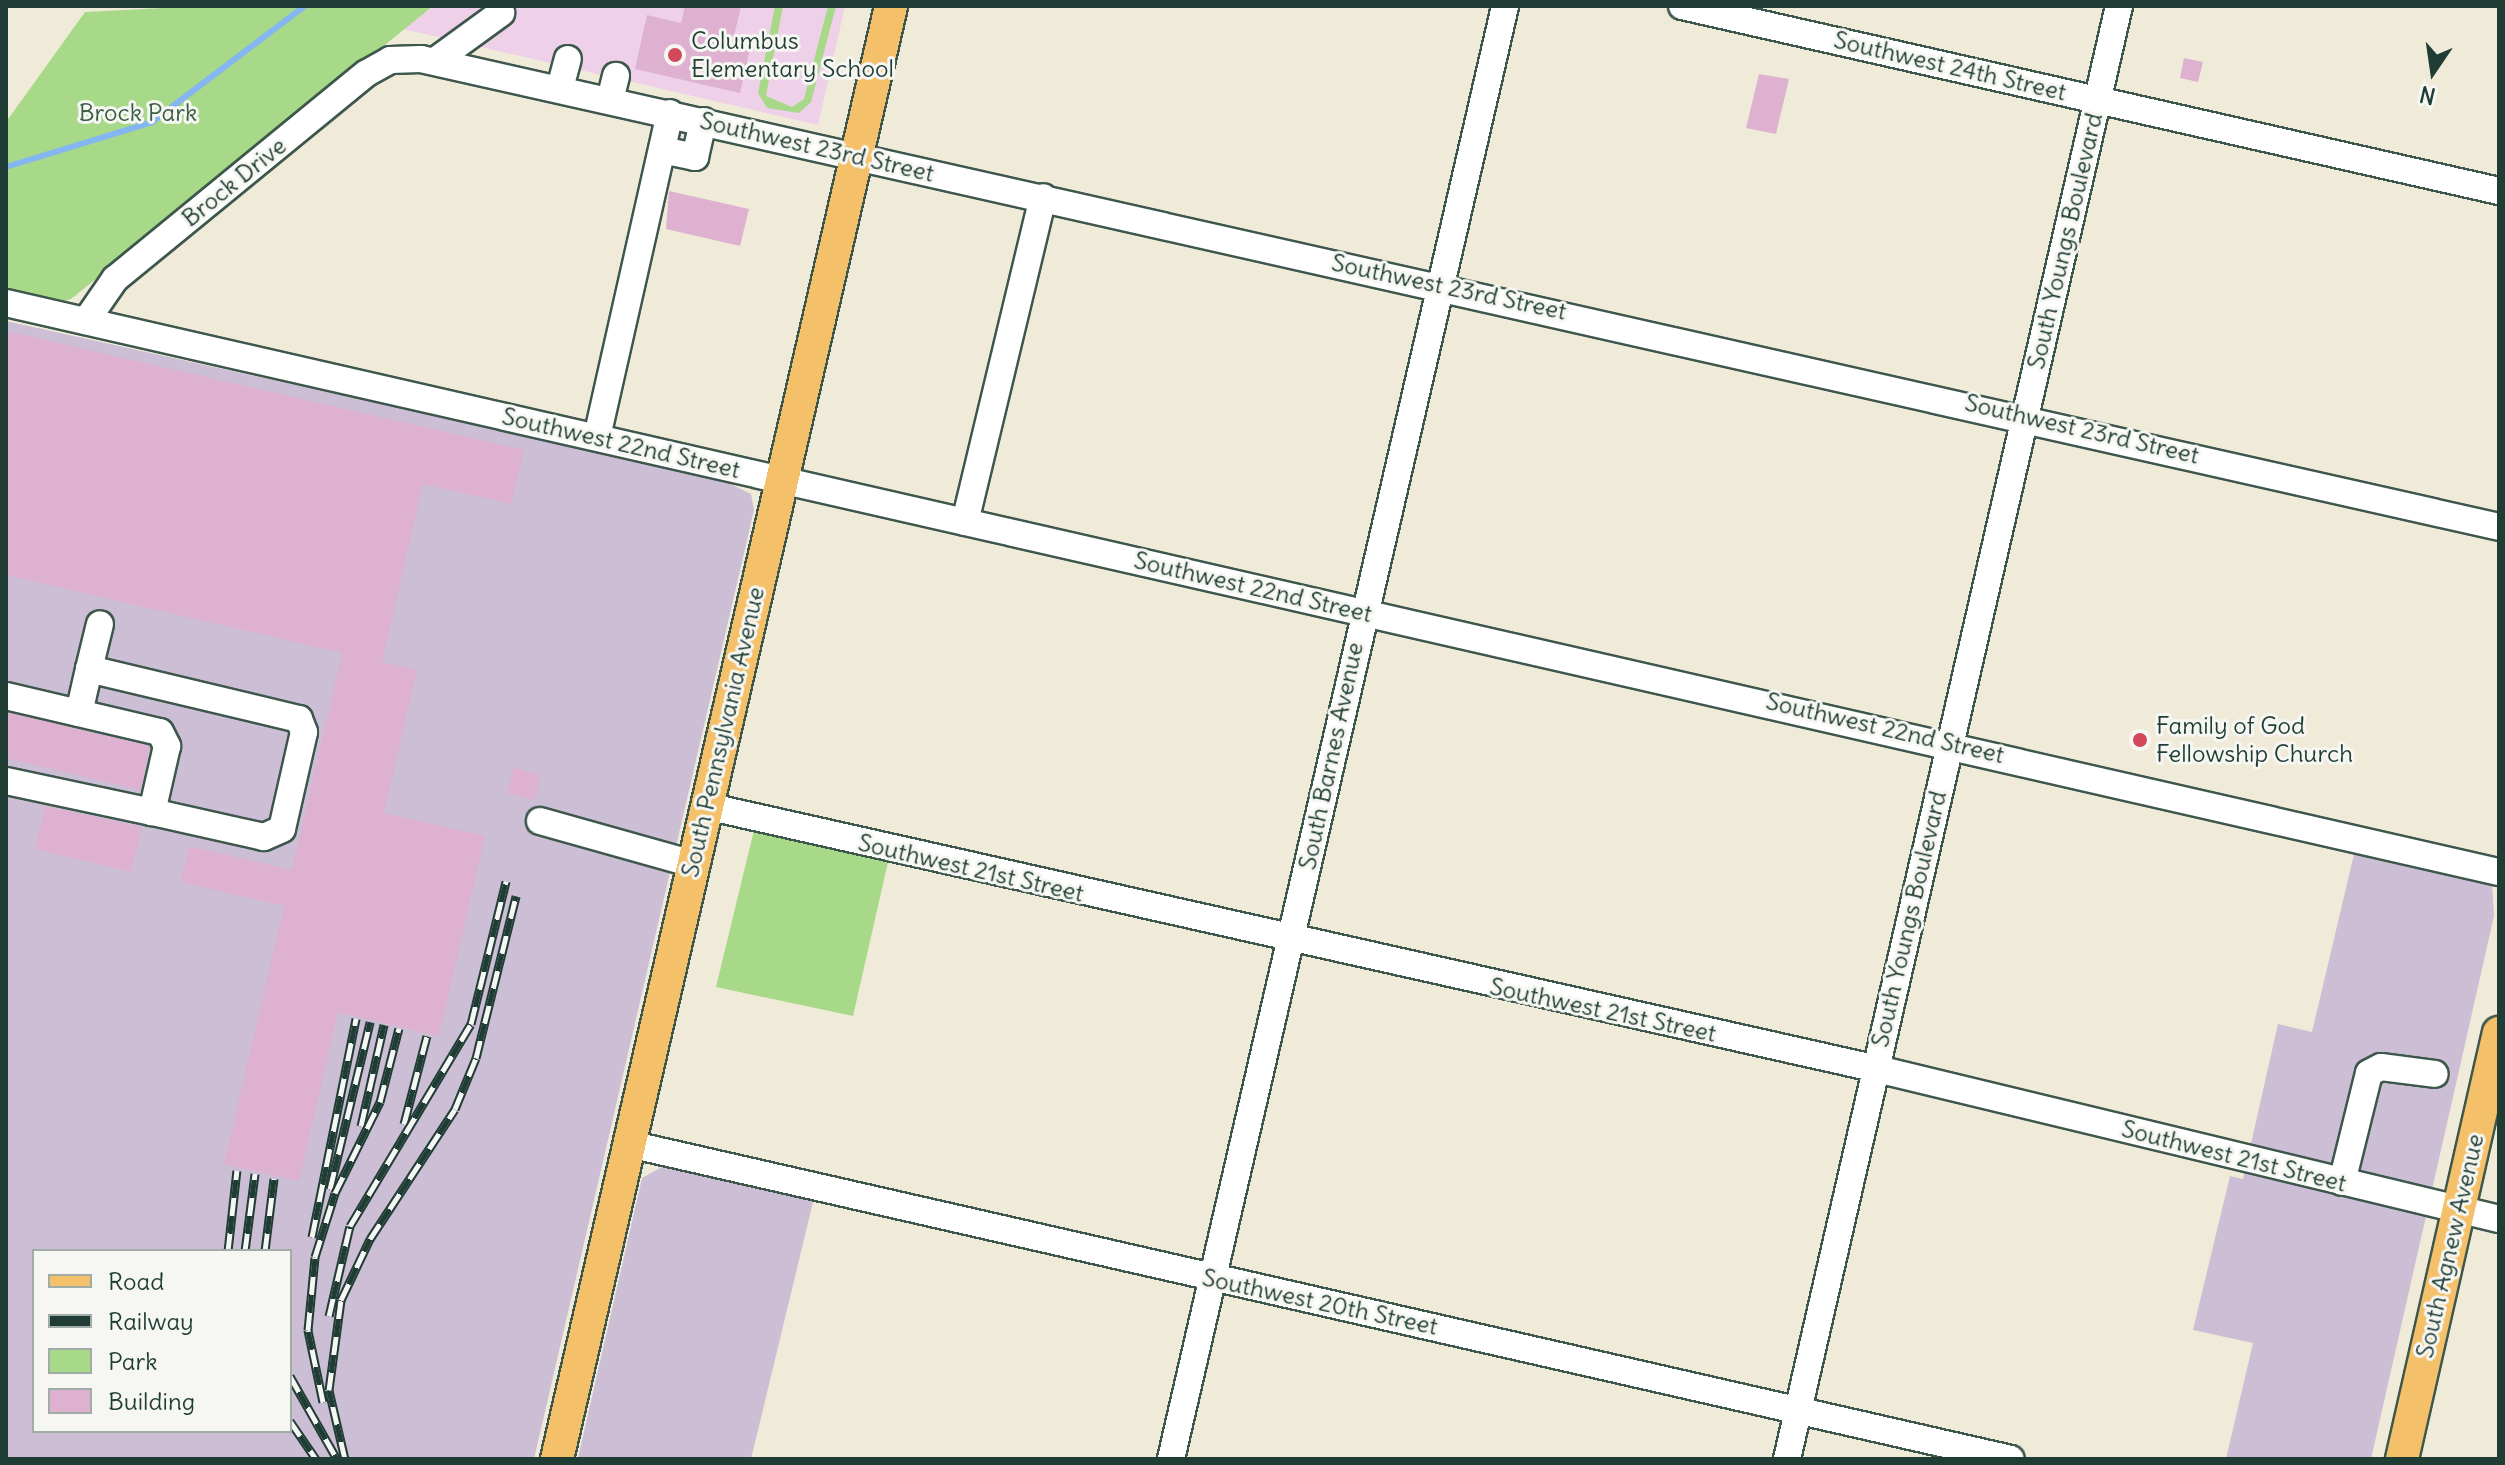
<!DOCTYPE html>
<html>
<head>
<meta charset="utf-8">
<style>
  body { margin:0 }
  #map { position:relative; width:2505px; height:1465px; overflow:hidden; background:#f0ebd9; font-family:Delius,sans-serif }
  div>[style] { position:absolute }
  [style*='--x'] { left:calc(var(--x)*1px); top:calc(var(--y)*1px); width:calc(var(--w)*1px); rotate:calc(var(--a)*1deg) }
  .built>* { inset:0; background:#eed0e8 }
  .industrial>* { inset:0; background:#ccbed4 }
  .green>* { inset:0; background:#a7d988 }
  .stream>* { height:6px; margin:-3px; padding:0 3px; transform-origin:3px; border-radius:3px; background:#84b6f1 }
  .building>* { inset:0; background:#deb1d0 }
  .roads { filter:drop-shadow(2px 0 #3e574d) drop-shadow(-2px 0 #3e574d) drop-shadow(0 2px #3e574d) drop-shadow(0 -2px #3e574d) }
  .minor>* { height:26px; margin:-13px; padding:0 13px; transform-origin:13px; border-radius:13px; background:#fff }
  .major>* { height:32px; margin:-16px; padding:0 16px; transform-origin:16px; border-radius:16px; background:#f4c16a }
  .rail>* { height:9px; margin-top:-4.5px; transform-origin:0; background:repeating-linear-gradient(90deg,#f6f6f2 0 18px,#1f3d34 0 36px); box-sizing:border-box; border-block:2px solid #1f3d34 }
  .dots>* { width:22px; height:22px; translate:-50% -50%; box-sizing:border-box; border:4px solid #f6f6f2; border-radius:50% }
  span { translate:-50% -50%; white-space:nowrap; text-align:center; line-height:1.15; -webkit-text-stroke:6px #f6f6f2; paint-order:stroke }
  .poi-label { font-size:24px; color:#1f3d34 }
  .left { translate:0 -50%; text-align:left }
  .street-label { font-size:24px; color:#1f3d34 }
  .park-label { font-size:24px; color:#3a5c45 }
  .frame { position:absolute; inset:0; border:8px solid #1f3d34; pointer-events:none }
  .legend { position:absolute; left:32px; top:1249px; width:260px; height:184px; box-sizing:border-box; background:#f6f6f2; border:2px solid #a0aca6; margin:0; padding:10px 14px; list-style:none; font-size:24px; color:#1f3d34 }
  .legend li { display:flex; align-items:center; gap:16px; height:40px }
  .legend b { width:40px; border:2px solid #a0aca6 }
  .north { position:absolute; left:2393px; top:32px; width:80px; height:80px; -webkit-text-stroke:6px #f6f6f2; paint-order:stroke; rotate:193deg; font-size:22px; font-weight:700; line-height:32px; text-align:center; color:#1f3d34 }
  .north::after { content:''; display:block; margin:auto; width:28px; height:36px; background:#1f3d34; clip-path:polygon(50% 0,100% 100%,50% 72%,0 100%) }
</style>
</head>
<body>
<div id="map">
  <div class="built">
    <div style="clip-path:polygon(434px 6px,845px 6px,818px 125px,403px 29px)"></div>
  </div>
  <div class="industrial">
    <div style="clip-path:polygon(evenodd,6px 321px,718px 478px,751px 494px,754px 510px,534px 1459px,6px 1459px,6px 321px,34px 1251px,290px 1251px,290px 1431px,34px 1431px,34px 1251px)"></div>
    <div style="clip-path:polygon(2355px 850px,2492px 882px,2494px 916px,2371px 1459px,2226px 1459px,2253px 1343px,2193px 1330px,2230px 1176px,2243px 1179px,2278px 1024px,2312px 1032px)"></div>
    <div style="clip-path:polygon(662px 1167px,814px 1198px,751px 1459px,578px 1458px,642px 1178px)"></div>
  </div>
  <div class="green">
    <div style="clip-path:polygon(202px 6px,433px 6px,71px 299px,55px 304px,6px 293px,6px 122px,85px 12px)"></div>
    <div style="clip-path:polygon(775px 6px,783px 6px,766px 96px,792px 107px,804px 99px,828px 6px,836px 6px,811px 102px,799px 113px,767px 108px,758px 93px)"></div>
    <div style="clip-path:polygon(754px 830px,888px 862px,853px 1016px,716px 987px)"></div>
  </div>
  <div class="stream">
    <div style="--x:6;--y:167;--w:153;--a:-17.1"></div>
    <div style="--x:152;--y:122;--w:192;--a:-37.2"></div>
  </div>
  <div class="building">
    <div style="clip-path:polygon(685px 6px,741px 6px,732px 45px,750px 49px,740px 93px,635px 69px,647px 15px,681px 23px)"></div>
    <div style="clip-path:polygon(2184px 58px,2203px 62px,2198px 82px,2180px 78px)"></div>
    <div style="clip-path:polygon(1759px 74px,1789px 79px,1776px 134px,1746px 128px)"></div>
    <div style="clip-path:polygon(669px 191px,749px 209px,740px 246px,666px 229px)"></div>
    <div style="clip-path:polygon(6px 331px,524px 450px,511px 504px,423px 484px,382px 662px,417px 670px,384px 813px,485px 836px,439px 1036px,338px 1012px,299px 1181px,224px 1164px,284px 906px,181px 882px,189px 846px,292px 870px,342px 653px,6px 575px)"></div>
    <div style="clip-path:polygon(6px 712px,149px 746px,141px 790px,6px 758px)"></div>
    <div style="clip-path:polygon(514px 767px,541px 775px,534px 800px,507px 793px)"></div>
    <div style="clip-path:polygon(45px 806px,142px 827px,131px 872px,35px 849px)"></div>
  </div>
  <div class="roads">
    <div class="minor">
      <div style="--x:1682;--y:6;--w:838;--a:12.76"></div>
      <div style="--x:435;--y:61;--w:82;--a:-36"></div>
      <div style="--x:560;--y:88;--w:30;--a:-75"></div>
      <div style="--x:610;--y:100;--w:25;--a:-76"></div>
      <div style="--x:662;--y:150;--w:34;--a:12"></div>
      <div style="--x:695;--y:157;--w:37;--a:-77"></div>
      <div style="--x:6;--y:303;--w:2557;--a:12.86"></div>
      <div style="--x:86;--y:321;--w:51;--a:-55.4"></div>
      <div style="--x:115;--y:279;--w:325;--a:-39.3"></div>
      <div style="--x:367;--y:73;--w:26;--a:-29"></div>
      <div style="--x:390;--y:60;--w:31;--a:-2"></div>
      <div style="--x:421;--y:59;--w:2130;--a:12.69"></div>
      <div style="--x:597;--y:437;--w:332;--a:-77.3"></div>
      <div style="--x:965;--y:522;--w:334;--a:-76.5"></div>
      <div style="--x:89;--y:669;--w:46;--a:-76.3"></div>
      <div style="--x:6;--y:696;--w:158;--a:13.2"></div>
      <div style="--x:160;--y:732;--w:16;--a:63"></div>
      <div style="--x:167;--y:746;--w:68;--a:102.8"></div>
      <div style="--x:152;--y:812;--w:149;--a:-168"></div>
      <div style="--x:79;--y:713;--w:45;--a:-77.2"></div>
      <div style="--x:89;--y:669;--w:216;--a:13.4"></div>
      <div style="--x:299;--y:719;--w:14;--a:69"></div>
      <div style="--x:304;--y:732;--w:99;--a:102.8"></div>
      <div style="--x:282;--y:829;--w:20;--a:156"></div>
      <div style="--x:264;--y:837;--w:115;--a:-167.4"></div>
      <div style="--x:706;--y:806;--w:1196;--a:12.65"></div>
      <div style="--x:1873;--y:1068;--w:644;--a:13.56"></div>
      <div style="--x:540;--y:821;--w:159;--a:15.7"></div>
      <div style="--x:629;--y:1144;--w:1417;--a:12.84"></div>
      <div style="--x:2342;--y:1182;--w:112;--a:-76.1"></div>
      <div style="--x:2369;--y:1073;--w:13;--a:-27"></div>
      <div style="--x:2381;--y:1067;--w:54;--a:7.4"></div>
      <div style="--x:1171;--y:1459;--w:1491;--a:-77.05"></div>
      <div style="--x:1787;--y:1459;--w:1490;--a:-77.13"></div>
    </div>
    <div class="major">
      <div style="--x:557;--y:1459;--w:1491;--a:-77.05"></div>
      <div style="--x:2402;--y:1459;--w:437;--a:-77.2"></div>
    </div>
  </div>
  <div class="rail">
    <div style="--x:404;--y:1124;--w:91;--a:-75.4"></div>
    <div style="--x:361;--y:1126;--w:104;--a:-77.2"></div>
    <div style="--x:330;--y:1189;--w:172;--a:-76.5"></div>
    <div style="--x:312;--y:1237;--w:223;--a:-78.6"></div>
    <div style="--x:228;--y:1251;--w:81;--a:-83.7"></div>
    <div style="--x:245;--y:1251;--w:78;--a:-82.6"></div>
    <div style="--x:265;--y:1251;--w:73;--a:-82.9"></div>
    <div style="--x:329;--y:1316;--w:92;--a:-76.9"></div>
    <div style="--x:350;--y:1226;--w:235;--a:-59.1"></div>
    <div style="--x:471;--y:1024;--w:147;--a:-76.2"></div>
    <div style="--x:290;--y:1376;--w:95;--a:60.5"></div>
    <div style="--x:323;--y:1402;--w:74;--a:-101.8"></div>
    <div style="--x:308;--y:1330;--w:73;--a:-84.5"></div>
    <div style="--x:315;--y:1257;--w:67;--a:-72.6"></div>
    <div style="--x:335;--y:1193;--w:102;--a:-63.7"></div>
    <div style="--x:380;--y:1102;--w:76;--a:-75.6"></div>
    <div style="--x:290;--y:1421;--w:46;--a:55.6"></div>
    <div style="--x:345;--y:1459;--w:71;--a:-103.1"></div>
    <div style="--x:329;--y:1390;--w:91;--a:-82.4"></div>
    <div style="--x:341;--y:1300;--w:68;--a:-64.6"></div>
    <div style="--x:370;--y:1239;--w:155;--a:-56.8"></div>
    <div style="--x:455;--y:1109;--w:55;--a:-67.6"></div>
    <div style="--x:476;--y:1058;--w:167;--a:-76.1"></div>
  </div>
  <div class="dots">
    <div style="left:675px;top:55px;background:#d1495b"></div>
    <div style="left:2140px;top:740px;background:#d1495b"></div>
  </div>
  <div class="poi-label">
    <span class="left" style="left:691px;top:55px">Columbus<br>Elementary School</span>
    <span class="left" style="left:2156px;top:740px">Family of God<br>Fellowship Church</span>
  </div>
  <div class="street-label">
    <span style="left:1950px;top:66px;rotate:13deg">Southwest 24th Street</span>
    <span style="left:817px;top:147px;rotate:13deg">Southwest 23rd Street</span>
    <span style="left:234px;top:182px;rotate:-39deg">Brock Drive</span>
    <span style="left:2065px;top:241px;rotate:-77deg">South Youngs Boulevard</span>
    <span style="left:1449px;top:287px;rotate:12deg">Southwest 23rd Street</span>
    <span style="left:2082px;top:429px;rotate:13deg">Southwest 23rd Street</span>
    <span style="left:621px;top:443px;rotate:13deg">Southwest 22nd Street</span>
    <span style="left:1253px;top:587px;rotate:13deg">Southwest 22nd Street</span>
    <span style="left:1885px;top:728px;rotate:13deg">Southwest 22nd Street</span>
    <span style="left:723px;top:732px;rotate:-77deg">South Pennsylvania Avenue</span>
    <span style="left:1331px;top:756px;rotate:-78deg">South Barnes Avenue</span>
    <span style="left:971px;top:868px;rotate:13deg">Southwest 21st Street</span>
    <span style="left:1909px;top:919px;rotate:-77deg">South Youngs Boulevard</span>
    <span style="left:1603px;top:1010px;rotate:12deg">Southwest 21st Street</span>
    <span style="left:2234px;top:1156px;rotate:14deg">Southwest 21st Street</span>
    <span style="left:2450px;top:1246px;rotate:-77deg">South Agnew Avenue</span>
    <span style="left:1320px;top:1302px;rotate:12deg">Southwest 20th Street</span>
  </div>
  <div class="park-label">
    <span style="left:138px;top:113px">Brock Park</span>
  </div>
  <div class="frame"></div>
  <ul class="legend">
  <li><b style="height:10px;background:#f4c16a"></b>Road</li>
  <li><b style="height:10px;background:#1f3d34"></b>Railway</li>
  <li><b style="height:22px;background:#a7d988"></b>Park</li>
  <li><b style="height:22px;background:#deb1d0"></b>Building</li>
  </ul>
  <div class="north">N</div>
</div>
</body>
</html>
